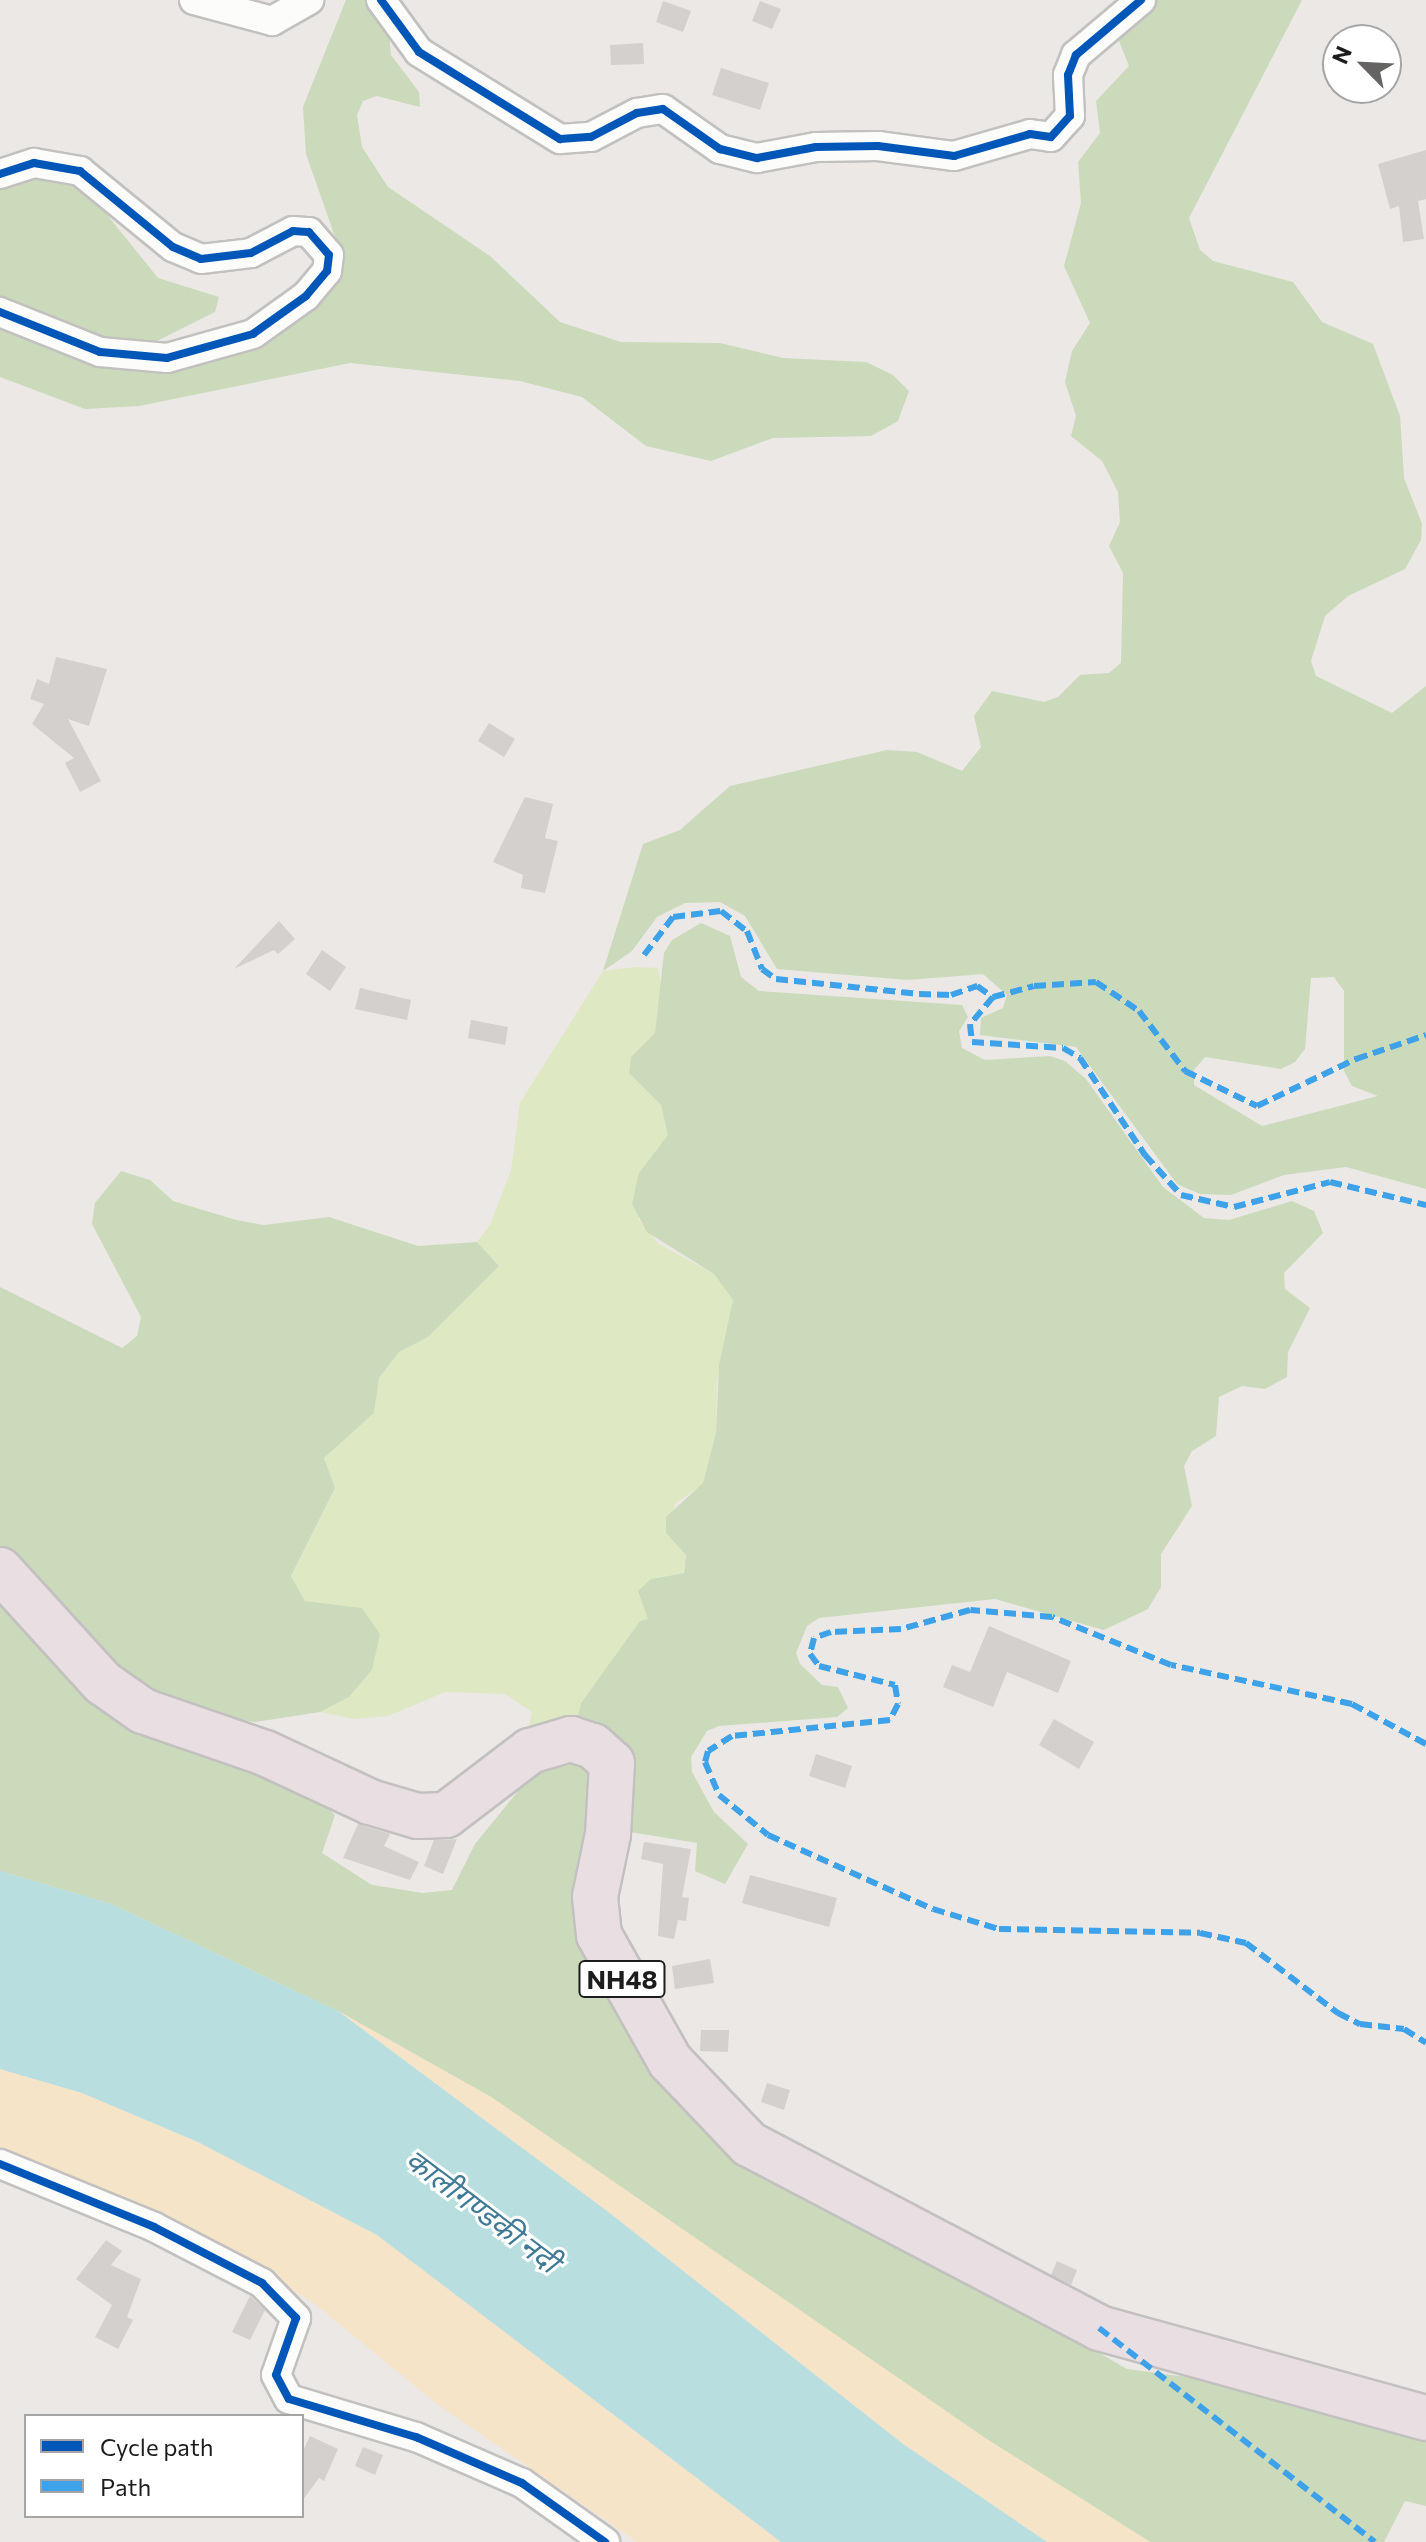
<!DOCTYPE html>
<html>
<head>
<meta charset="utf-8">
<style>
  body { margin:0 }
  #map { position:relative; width:1426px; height:2542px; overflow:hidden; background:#ebe8e5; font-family:Commissioner,"Noto Sans Devanagari",sans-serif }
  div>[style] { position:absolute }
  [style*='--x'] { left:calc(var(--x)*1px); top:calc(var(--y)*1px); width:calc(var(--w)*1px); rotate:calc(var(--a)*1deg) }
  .grass>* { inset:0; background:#dee9c3 }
  .forest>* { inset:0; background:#cbdaba }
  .sand>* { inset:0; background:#f6e4c8 }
  .water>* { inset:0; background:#b8dedf }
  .building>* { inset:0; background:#d4d0ce }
  .roads { filter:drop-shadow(2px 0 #c2c1c0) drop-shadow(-2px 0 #c2c1c0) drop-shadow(0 2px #c2c1c0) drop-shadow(0 -2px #c2c1c0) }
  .street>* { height:28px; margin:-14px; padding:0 14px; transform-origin:14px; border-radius:14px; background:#fcfcfb }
  .highway>* { height:44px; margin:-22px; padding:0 22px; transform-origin:22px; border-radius:22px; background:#e9dee2 }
  .quiet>* { height:6px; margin-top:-3px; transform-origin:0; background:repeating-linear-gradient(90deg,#3da2ea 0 12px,transparent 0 18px) }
  .cycleway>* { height:8px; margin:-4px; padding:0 4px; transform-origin:4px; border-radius:4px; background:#0057b8 }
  span { translate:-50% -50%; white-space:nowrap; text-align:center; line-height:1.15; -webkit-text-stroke:6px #fff; paint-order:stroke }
  .shield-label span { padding:2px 6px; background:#fff; border:2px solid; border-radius:6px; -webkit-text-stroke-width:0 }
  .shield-label { font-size:26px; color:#1d1d1d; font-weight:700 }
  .water-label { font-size:30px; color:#417a95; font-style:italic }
  .legend { position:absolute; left:24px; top:2414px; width:280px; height:104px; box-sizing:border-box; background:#fff; border:2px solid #a5a5a5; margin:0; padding:10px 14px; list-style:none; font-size:24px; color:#1d1d1d }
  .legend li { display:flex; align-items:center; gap:16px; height:40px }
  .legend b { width:40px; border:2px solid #a5a5a5 }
  .north { position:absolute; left:1322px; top:24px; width:80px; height:80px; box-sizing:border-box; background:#fff; border:2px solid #a5a5a5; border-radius:50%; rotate:294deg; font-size:22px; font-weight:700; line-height:32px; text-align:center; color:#1d1d1d }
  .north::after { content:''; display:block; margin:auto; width:28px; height:36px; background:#656463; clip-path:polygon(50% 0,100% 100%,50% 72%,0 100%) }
</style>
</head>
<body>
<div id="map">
  <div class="grass">
    <div style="clip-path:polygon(634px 967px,658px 968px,661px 986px,655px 1033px,631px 1057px,629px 1073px,661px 1105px,668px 1135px,638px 1219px,659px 1244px,714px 1274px,733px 1300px,717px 1381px,716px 1433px,703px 1484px,675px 1504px,666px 1533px,686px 1555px,683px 1573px,651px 1579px,649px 1619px,640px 1621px,581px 1703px,577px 1720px,527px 1733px,532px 1712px,505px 1694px,445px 1692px,388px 1716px,354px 1719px,320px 1712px,349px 1697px,372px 1670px,379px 1634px,362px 1608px,305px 1601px,291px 1576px,335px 1488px,324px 1458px,374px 1413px,379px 1378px,399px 1352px,428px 1337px,499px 1266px,477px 1242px,490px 1225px,511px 1170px,520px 1103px,603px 971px)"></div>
  </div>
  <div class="forest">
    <div style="clip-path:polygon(346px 0,374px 0,388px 24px,391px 55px,419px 92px,420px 107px,377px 96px,363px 101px,357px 115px,362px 147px,388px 187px,490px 256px,560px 322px,621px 342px,720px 343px,783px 358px,866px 362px,893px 375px,909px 391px,898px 421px,871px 436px,773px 438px,711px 461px,646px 446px,582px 397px,520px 381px,350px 363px,139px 406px,85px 409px,0 377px,0 183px,60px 177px,88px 191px,158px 278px,219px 297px,215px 312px,157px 341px,110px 342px,7px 321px,94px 363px,215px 357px,340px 251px,306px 154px,303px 107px)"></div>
    <div style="clip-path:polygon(evenodd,1147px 0,1302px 0,1189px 218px,1200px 250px,1213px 261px,1293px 282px,1322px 322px,1373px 344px,1400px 416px,1404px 478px,1422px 524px,1421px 540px,1405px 569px,1348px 596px,1325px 616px,1311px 661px,1316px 676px,1392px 713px,1426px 686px,1426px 1189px,1346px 1167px,1284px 1175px,1231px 1195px,1200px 1194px,1177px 1184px,1076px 1047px,980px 1035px,981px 1018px,1003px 1008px,1007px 995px,983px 974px,908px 980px,777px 969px,745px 916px,720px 902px,685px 903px,657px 917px,632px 951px,603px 971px,643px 844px,680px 830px,730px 786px,887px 750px,917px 752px,962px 771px,981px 747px,974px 716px,992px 691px,1044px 702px,1058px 697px,1080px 675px,1109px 673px,1121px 663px,1123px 573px,1109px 546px,1120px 522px,1118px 492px,1102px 461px,1071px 436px,1076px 416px,1065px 382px,1072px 351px,1090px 323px,1064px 266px,1081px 203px,1078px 162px,1100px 133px,1096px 101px,1129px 66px,1117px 36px,1147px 0,1334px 977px,1344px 991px,1344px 1071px,1352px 1086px,1378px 1096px,1262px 1126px,1194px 1085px,1194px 1070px,1205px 1057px,1281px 1069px,1295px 1062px,1305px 1049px,1311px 978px,1334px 977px)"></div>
    <div style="clip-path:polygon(701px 923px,730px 936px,741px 977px,759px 991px,962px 1005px,968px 1017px,959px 1031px,962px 1048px,985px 1060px,1050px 1056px,1065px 1061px,1086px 1079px,1163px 1187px,1204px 1218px,1229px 1220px,1292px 1201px,1314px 1211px,1323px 1233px,1284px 1273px,1285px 1289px,1310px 1308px,1288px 1352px,1287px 1377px,1265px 1389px,1242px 1386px,1219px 1397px,1216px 1436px,1192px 1451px,1184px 1466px,1192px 1506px,1161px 1554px,1161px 1587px,1148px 1609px,1104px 1630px,995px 1599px,819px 1618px,807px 1626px,796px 1653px,800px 1664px,822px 1685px,838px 1687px,848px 1708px,837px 1717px,719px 1726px,707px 1731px,691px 1757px,692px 1772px,714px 1812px,748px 1844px,725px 1884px,695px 1871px,697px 1843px,630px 1832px,629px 1766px,577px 1720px,581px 1703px,640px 1621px,648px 1619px,638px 1591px,651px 1579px,684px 1573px,686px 1555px,666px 1533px,666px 1517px,703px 1483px,716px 1433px,719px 1365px,733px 1300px,714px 1274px,647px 1232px,632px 1204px,639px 1173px,668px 1135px,661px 1105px,629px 1073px,631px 1057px,655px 1033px,664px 953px,672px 940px)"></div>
    <div style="clip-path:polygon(121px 1171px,150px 1180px,173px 1201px,236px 1220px,264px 1225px,329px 1217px,418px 1246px,477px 1242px,499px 1266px,428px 1337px,399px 1352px,379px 1378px,374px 1413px,324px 1458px,335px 1488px,291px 1576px,305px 1601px,362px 1608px,380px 1634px,372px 1670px,349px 1697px,320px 1712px,255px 1722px,200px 1716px,147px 1699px,0 1557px,0 1287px,122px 1348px,137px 1336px,141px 1317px,92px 1224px,95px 1203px)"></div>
    <div style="clip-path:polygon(0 1591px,119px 1715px,306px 1787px,335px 1815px,322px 1853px,372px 1885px,423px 1893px,452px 1890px,475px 1844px,532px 1774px,583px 1762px,596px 1765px,586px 1911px,656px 2065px,870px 2221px,1127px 2369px,1223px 2382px,1426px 2434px,1426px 2506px,1405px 2501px,1384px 2542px,1150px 2542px,985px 2438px,491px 2097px,338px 2011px,111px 1904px,0 1871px)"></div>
  </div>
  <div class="sand">
    <div style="clip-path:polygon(338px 2011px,491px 2097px,985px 2438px,1150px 2542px,1047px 2542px,903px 2444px,607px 2211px)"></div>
    <div style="clip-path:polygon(0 2069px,82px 2093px,198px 2142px,377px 2235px,781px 2542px,637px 2542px,433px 2401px,315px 2304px,183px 2226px,0 2148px)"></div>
  </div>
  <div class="water">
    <div style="clip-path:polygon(0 1871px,111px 1904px,338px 2011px,607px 2211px,903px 2444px,1047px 2542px,781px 2542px,377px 2235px,198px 2142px,82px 2093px,0 2069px)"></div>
  </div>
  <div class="building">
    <div style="clip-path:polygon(663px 1px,691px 11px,683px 32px,656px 22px)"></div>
    <div style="clip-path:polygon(760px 1px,781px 9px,772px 29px,752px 21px)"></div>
    <div style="clip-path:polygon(643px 43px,644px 64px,611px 65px,610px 45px)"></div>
    <div style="clip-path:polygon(721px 68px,769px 83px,760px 110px,712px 95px)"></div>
    <div style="clip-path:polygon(1426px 150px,1426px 199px,1418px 201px,1424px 239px,1403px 242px,1399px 206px,1390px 209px,1378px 164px)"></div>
    <div style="clip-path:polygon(56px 657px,107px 669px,89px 726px,68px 719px,101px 781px,80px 792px,65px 763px,74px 758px,32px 724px,44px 704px,30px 699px,37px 679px,49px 684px)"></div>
    <div style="clip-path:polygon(489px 723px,515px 739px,504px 757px,478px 741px)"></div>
    <div style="clip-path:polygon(525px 797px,553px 804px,545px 838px,558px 841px,545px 893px,521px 888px,523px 875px,493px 862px)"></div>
    <div style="clip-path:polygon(279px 921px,295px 939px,278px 954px,274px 950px,234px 969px)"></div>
    <div style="clip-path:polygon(322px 950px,346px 967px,330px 991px,306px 974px)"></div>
    <div style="clip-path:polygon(360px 988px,411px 1000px,407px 1020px,355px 1009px)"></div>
    <div style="clip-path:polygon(471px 1020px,508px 1027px,505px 1045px,468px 1038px)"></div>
    <div style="clip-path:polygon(989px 1626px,1071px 1661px,1058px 1693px,1007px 1672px,993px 1707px,943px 1687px,952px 1665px,970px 1672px)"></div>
    <div style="clip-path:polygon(1054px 1719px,1094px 1742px,1079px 1769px,1039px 1745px)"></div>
    <div style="clip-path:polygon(816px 1754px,852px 1766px,845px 1788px,809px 1776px)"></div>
    <div style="clip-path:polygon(358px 1824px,390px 1834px,384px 1846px,419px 1862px,410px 1880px,343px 1858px)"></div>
    <div style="clip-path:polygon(457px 1839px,443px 1874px,424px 1866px,434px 1840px)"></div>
    <div style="clip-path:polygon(644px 1842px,691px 1849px,682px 1897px,689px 1898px,686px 1921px,678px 1920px,674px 1939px,658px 1936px,663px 1864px,641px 1859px)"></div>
    <div style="clip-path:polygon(750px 1875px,837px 1898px,829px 1927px,742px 1903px)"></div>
    <div style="clip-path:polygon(710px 1959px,714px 1983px,675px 1989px,672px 1966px)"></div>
    <div style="clip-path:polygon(701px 2030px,729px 2030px,728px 2052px,700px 2051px)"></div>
    <div style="clip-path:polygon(767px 2083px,790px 2090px,784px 2110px,761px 2102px)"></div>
    <div style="clip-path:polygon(106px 2240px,122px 2251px,111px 2265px,141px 2279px,127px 2317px,133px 2320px,118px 2349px,95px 2337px,112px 2305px,76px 2279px)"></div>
    <div style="clip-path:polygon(1057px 2261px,1077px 2270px,1071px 2285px,1051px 2275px)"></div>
    <div style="clip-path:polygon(250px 2296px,265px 2310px,250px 2340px,232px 2332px)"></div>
    <div style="clip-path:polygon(310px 2436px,338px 2449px,324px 2481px,319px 2478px,302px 2501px,302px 2453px)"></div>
    <div style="clip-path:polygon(363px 2447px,383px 2455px,375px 2475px,355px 2466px)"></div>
  </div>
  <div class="roads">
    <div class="street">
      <div style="--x:194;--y:0;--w:81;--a:15.1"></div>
      <div style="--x:272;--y:21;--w:43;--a:-29.6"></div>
      <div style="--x:381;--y:0;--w:64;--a:53.8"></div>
      <div style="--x:419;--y:52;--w:166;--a:31.7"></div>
      <div style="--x:560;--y:139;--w:31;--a:-4"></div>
      <div style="--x:591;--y:137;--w:52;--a:-27.6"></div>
      <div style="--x:637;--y:113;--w:26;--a:-9"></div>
      <div style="--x:663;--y:109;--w:70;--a:35.1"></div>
      <div style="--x:720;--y:149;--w:38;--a:14"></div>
      <div style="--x:757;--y:158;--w:60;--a:-10.6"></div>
      <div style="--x:816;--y:147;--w:62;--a:-0.9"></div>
      <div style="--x:878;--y:146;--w:77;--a:7.5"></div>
      <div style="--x:954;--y:156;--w:79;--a:-16.1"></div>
      <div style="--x:1030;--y:134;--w:21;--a:8"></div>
      <div style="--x:1051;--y:137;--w:28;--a:-48"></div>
      <div style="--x:1070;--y:116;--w:41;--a:-92.8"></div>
      <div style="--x:1068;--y:75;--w:22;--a:-68"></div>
      <div style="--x:1076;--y:55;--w:85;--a:-40.2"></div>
      <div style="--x:0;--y:174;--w:36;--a:-18"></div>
      <div style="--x:34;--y:163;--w:47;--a:9.9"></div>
      <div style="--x:80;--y:171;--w:120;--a:39.3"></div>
      <div style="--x:173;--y:247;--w:30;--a:23"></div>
      <div style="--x:201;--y:259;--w:50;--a:-6.8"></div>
      <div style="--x:251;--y:253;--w:47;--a:-27.6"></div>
      <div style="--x:293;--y:231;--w:16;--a:4"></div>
      <div style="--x:309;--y:232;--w:30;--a:49"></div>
      <div style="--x:329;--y:255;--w:16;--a:97"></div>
      <div style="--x:327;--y:271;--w:33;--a:130"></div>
      <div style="--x:306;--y:296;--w:65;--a:144.4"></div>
      <div style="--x:253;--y:334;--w:89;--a:164.4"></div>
      <div style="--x:167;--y:358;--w:67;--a:-174.9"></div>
      <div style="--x:100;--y:352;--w:108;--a:-158.2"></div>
      <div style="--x:0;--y:2164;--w:166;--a:22.2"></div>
      <div style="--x:154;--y:2227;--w:122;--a:27.4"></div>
      <div style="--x:262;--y:2283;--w:49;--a:45.8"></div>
      <div style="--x:296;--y:2318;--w:60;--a:109.3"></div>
      <div style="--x:276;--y:2375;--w:27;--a:62"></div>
      <div style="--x:289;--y:2399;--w:133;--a:16.7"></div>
      <div style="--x:416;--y:2437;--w:116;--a:23.5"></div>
      <div style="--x:522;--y:2483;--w:102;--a:35.4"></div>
    </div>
    <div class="highway">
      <div style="--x:0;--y:1570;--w:153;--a:47.7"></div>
      <div style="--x:103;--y:1683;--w:49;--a:35"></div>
      <div style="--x:143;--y:1711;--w:129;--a:19"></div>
      <div style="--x:265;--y:1753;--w:116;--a:25"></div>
      <div style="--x:370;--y:1802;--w:50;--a:16.3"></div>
      <div style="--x:418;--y:1816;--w:28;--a:-2"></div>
      <div style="--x:446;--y:1815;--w:106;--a:-37.3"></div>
      <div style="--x:530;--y:1751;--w:43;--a:-16.3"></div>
      <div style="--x:571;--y:1739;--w:23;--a:18"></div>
      <div style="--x:593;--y:1746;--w:25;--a:42"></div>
      <div style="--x:612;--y:1763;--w:71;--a:93.2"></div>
      <div style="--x:608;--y:1834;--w:64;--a:101.7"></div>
      <div style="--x:595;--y:1897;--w:38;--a:84"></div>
      <div style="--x:599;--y:1935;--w:145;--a:60.6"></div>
      <div style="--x:670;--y:2061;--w:115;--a:46.4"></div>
      <div style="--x:749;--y:2144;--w:395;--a:27.7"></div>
      <div style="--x:1099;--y:2328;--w:339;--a:15.4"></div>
    </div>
  </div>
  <div class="quiet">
    <div style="--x:644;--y:955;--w:48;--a:-52.7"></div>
    <div style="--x:673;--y:917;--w:48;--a:-7.1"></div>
    <div style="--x:721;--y:911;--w:33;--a:38"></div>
    <div style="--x:747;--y:931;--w:41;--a:68.5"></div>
    <div style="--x:762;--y:969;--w:17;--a:36"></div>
    <div style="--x:776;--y:979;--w:144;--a:6"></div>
    <div style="--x:919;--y:994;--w:32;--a:2"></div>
    <div style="--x:951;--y:995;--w:28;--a:-19"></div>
    <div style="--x:977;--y:986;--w:19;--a:35"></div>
    <div style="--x:993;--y:997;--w:35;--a:130"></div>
    <div style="--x:970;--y:1024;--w:18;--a:84"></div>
    <div style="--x:972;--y:1042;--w:91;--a:3.8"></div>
    <div style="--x:1063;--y:1048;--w:20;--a:30"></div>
    <div style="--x:1080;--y:1058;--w:117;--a:56.2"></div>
    <div style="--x:1145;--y:1155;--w:54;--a:48"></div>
    <div style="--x:1181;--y:1195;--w:54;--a:12.8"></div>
    <div style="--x:1234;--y:1207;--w:99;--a:-14.6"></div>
    <div style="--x:1330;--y:1182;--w:99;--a:13.5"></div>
    <div style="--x:993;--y:997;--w:42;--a:-15"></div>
    <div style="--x:1034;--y:986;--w:62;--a:-3.7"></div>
    <div style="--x:1096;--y:982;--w:52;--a:34"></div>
    <div style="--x:1139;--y:1011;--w:76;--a:52.5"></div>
    <div style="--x:1185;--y:1071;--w:80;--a:25.9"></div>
    <div style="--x:1257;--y:1106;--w:110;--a:-25.4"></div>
    <div style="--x:1356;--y:1059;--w:74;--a:-18.9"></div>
    <div style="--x:1426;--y:1744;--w:84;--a:-151.6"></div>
    <div style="--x:1352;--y:1704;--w:185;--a:-167.8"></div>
    <div style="--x:1171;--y:1665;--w:128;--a:-158"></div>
    <div style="--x:1052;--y:1617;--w:82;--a:-175.1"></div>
    <div style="--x:970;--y:1610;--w:72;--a:164.6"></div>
    <div style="--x:901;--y:1629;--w:70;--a:177.5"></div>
    <div style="--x:831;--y:1632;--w:18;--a:161"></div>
    <div style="--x:814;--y:1638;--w:16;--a:104"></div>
    <div style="--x:810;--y:1654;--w:15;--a:53"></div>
    <div style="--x:819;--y:1666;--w:78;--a:14"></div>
    <div style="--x:895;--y:1685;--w:19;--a:81"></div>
    <div style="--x:898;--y:1704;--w:18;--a:117"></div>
    <div style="--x:890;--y:1720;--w:159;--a:174.2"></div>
    <div style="--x:732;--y:1736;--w:28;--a:148"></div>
    <div style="--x:708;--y:1751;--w:11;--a:105"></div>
    <div style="--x:705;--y:1762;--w:36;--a:67"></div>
    <div style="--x:719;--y:1795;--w:63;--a:39.2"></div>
    <div style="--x:768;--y:1835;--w:181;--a:24.2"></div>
    <div style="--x:933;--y:1909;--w:69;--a:16.9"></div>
    <div style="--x:999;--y:1929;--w:201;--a:1.1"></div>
    <div style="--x:1200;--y:1933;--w:47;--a:12.3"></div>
    <div style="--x:1246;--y:1943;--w:116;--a:37.3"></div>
    <div style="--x:1338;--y:2013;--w:25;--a:27"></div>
    <div style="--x:1360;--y:2024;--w:44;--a:6.5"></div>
    <div style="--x:1404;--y:2029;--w:26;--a:32"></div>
    <div style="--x:1099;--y:2328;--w:349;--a:37.8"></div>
  </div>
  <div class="cycleway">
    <div style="--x:381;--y:0;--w:64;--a:53.8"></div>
    <div style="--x:419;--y:52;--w:166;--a:31.7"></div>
    <div style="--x:560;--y:139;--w:31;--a:-4"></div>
    <div style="--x:591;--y:137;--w:52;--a:-27.6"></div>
    <div style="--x:637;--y:113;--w:26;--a:-9"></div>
    <div style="--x:663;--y:109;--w:70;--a:35.1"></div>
    <div style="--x:720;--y:149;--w:38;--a:14"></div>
    <div style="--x:757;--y:158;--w:60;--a:-10.6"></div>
    <div style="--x:816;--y:147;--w:62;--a:-0.9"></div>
    <div style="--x:878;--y:146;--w:77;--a:7.5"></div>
    <div style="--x:954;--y:156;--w:79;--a:-16.1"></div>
    <div style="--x:1030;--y:134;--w:21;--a:8"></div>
    <div style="--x:1051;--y:137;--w:28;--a:-48"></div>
    <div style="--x:1070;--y:116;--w:41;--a:-92.8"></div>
    <div style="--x:1068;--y:75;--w:22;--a:-68"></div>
    <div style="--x:1076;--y:55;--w:85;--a:-40.2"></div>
    <div style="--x:0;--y:174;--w:36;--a:-18"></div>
    <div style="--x:34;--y:163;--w:47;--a:9.9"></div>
    <div style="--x:80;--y:171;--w:120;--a:39.3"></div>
    <div style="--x:173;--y:247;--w:30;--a:23"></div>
    <div style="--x:201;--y:259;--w:50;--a:-6.8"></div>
    <div style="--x:251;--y:253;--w:47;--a:-27.6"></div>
    <div style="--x:293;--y:231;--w:16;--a:4"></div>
    <div style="--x:309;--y:232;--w:30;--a:49"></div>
    <div style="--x:329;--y:255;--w:16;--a:97"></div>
    <div style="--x:327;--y:271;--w:33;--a:130"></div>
    <div style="--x:306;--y:296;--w:65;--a:144.4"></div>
    <div style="--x:253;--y:334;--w:89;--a:164.4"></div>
    <div style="--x:167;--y:358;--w:67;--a:-174.9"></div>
    <div style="--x:100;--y:352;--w:108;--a:-158.2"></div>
    <div style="--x:0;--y:2164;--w:166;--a:22.2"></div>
    <div style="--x:154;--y:2227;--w:122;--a:27.4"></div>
    <div style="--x:262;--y:2283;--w:49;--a:45.8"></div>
    <div style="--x:296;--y:2318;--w:60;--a:109.3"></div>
    <div style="--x:276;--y:2375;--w:27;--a:62"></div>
    <div style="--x:289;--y:2399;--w:133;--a:16.7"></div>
    <div style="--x:416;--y:2437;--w:116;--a:23.5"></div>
    <div style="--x:522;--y:2483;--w:102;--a:35.4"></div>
  </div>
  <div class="shield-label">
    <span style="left:622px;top:1979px">NH48</span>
  </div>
  <div class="water-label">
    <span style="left:483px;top:2210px;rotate:37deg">कालीगण्डकी नदी</span>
  </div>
  <ul class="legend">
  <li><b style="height:10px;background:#0057b8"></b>Cycle path</li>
  <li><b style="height:10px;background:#3da2ea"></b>Path</li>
  </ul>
  <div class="north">N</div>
</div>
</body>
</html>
